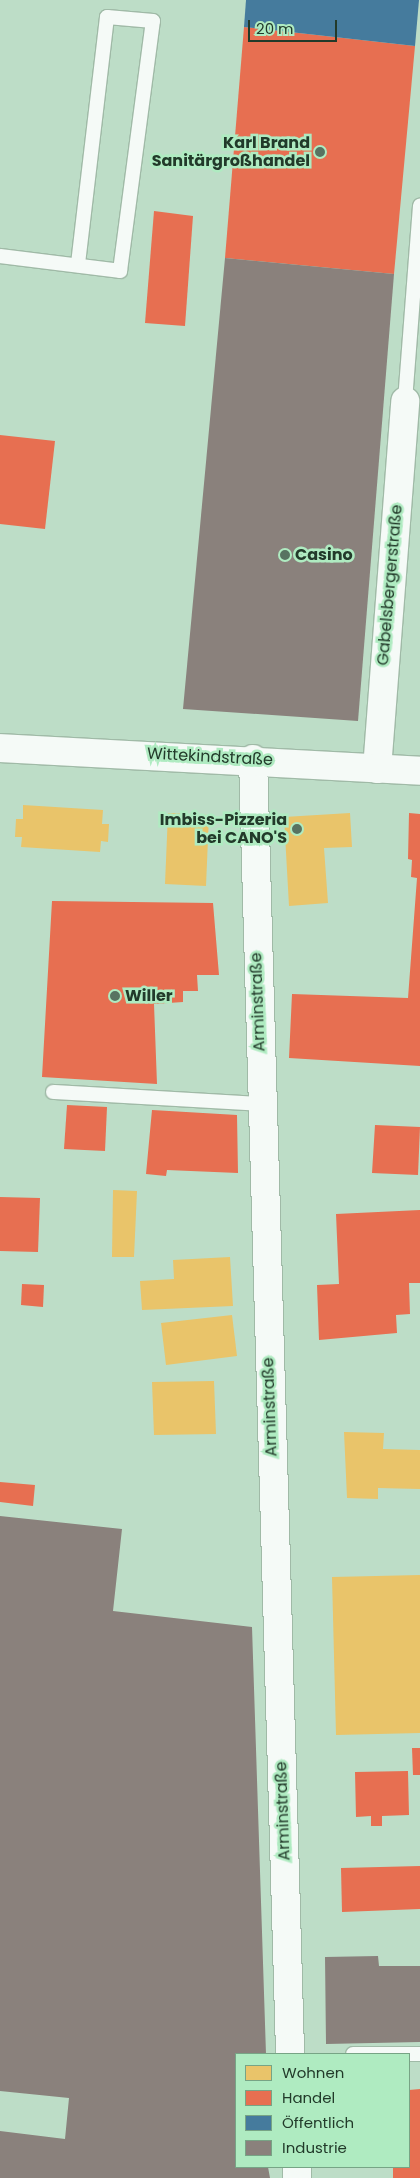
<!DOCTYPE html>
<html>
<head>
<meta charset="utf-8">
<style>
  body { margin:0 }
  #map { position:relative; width:420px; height:2178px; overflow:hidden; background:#bdddc7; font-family:Poppins,sans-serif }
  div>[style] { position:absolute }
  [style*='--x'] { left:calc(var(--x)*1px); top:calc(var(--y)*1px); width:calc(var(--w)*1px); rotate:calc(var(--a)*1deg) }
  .homes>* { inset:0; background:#e9c46a }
  .shops>* { inset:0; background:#e76f51 }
  .public>* { inset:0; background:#457b9d }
  .industry>* { inset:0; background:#8a817c }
  .roads { filter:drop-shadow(1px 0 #a0baa7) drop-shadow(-1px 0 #a0baa7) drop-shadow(0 1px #a0baa7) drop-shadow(0 -1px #a0baa7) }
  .lane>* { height:14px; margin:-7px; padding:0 7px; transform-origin:7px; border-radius:7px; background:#f5faf7 }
  .street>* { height:28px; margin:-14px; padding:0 14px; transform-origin:14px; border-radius:14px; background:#f5faf7 }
  .secondary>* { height:28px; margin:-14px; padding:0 14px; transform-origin:14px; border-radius:14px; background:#f5faf7 }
  .dots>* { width:14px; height:14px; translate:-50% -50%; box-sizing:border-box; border:2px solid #afebc1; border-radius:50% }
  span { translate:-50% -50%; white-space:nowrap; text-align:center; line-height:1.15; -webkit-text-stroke:5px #afebc1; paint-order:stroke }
  .poi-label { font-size:16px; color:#223a2a; font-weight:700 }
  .right { translate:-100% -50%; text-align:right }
  .left { translate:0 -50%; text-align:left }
  .street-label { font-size:16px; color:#223a2a }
  .legend { position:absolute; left:235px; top:2053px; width:175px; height:115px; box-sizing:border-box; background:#afebc1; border:1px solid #77a485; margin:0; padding:6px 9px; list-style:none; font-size:15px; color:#223a2a }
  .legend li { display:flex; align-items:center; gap:10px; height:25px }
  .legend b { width:25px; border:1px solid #77a485 }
  .scale { position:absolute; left:248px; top:20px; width:89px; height:22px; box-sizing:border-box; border:2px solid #223a2a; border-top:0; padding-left:6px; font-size:15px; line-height:18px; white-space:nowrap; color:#223a2a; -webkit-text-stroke:4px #afebc1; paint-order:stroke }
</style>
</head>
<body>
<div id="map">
  <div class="homes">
    <div style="clip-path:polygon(23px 805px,103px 810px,102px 824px,109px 824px,108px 842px,101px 841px,100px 852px,21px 847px,22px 837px,15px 837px,16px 819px,23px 819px)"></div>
    <div style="clip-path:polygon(168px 813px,209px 815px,206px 886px,165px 884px)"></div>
    <div style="clip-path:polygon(350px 813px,352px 847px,324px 848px,328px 903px,289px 906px,284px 817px)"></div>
    <div style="clip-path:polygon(113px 1190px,137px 1191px,134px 1257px,112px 1257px)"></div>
    <div style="clip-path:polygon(230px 1257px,233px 1306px,142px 1310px,140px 1281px,174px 1279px,173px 1260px)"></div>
    <div style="clip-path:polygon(232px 1315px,237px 1356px,166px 1365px,161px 1323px)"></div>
    <div style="clip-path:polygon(214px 1381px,216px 1434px,154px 1435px,152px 1382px)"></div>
    <div style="clip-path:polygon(344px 1432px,384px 1433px,383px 1449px,420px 1450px,420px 1489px,378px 1488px,378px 1499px,347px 1498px)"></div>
    <div style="clip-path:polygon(420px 1575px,420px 1733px,336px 1735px,332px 1577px)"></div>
  </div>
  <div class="shops">
    <div style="clip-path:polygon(244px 27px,415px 46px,394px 274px,225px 258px)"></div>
    <div style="clip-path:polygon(154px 211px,193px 216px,185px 326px,145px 323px)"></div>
    <div style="clip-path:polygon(0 435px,55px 441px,45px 529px,0 524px)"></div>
    <div style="clip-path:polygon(409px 813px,420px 814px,420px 1066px,289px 1058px,292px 994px,408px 998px,417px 878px,411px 877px,412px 860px,408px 859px)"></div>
    <div style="clip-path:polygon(52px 901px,213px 903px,219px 975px,197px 975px,198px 991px,183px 991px,183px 1002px,154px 1004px,157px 1084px,42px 1077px)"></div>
    <div style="clip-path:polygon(67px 1105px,107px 1107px,105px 1151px,64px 1149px)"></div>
    <div style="clip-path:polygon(152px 1110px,237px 1115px,238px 1173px,167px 1170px,166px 1176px,146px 1174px)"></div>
    <div style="clip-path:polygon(375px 1125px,420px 1127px,418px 1175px,372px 1173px)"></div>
    <div style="clip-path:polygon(0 1197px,40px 1198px,38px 1252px,0 1251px)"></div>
    <div style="clip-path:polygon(420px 1210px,420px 1283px,409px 1283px,410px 1314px,396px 1315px,397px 1333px,319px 1340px,317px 1285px,339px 1284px,336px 1214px)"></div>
    <div style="clip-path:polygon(22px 1284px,44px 1285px,43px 1307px,21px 1305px)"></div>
    <div style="clip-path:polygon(0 1482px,35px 1485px,33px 1506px,0 1502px)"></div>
    <div style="clip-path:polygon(412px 1748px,420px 1748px,420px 1775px,413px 1775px)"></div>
    <div style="clip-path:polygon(408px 1771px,409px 1815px,382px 1816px,382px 1826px,371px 1826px,371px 1816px,356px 1817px,355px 1772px)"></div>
    <div style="clip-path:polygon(420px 1866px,420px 1909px,342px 1912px,341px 1868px)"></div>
    <div style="clip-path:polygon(420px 2089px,420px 2178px,393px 2178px,393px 2167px,409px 2167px,409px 2090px)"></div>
  </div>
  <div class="public">
    <div style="clip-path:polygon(246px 0,419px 0,415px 46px,244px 27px)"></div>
  </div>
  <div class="industry">
    <div style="clip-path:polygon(225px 258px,394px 274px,358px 721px,183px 709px)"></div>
    <div style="clip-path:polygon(0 1516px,122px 1529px,113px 1611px,252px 1627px,266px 2054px,236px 2054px,236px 2167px,268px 2167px,270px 2178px,0 2178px,0 2131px,65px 2139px,69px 2098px,0 2091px)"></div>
    <div style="clip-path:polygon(378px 1956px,379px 1966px,420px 1966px,420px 2042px,326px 2044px,325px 1957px)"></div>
  </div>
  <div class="roads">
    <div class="lane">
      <div style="--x:0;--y:256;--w:121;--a:7.1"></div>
      <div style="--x:120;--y:271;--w:252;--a:-82.5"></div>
      <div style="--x:153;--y:21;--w:46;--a:-175"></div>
      <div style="--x:107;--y:17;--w:250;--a:96.7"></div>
      <div style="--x:405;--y:401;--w:196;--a:-85.6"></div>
      <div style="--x:53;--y:1092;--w:208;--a:3.3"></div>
      <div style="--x:353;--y:2054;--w:67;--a:0"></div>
    </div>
    <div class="street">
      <div style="--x:253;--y:759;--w:1296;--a:88.36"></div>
      <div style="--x:377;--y:769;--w:369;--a:-85.6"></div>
      <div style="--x:297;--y:2178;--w:11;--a:-90"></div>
    </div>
    <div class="secondary">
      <div style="--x:0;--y:748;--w:421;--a:3.1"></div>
    </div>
  </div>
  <div class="dots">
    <div style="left:320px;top:152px;background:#587361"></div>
    <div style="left:285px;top:555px;background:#587361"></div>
    <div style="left:297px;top:829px;background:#587361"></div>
    <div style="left:115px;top:996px;background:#587361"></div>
  </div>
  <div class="poi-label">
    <span class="right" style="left:310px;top:152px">Karl Brand<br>Sanitärgroßhandel</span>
    <span class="left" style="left:295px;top:555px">Casino</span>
    <span class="right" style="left:287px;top:829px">Imbiss-Pizzeria<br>bei CANO'S</span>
    <span class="left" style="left:125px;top:996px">Willer</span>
  </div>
  <div class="street-label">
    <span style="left:390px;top:585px;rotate:-85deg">Gabelsbergerstraße</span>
    <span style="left:210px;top:757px;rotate:3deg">Wittekindstraße</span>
    <span style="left:258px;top:1002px;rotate:-92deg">Arminstraße</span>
    <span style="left:270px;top:1407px;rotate:-92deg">Arminstraße</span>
    <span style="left:283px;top:1811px;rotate:-92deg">Arminstraße</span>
  </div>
  <ul class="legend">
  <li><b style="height:14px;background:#e9c46a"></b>Wohnen</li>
  <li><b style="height:14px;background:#e76f51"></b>Handel</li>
  <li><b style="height:14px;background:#457b9d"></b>Öffentlich</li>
  <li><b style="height:14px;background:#8a817c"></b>Industrie</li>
  </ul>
  <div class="scale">20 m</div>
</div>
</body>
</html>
